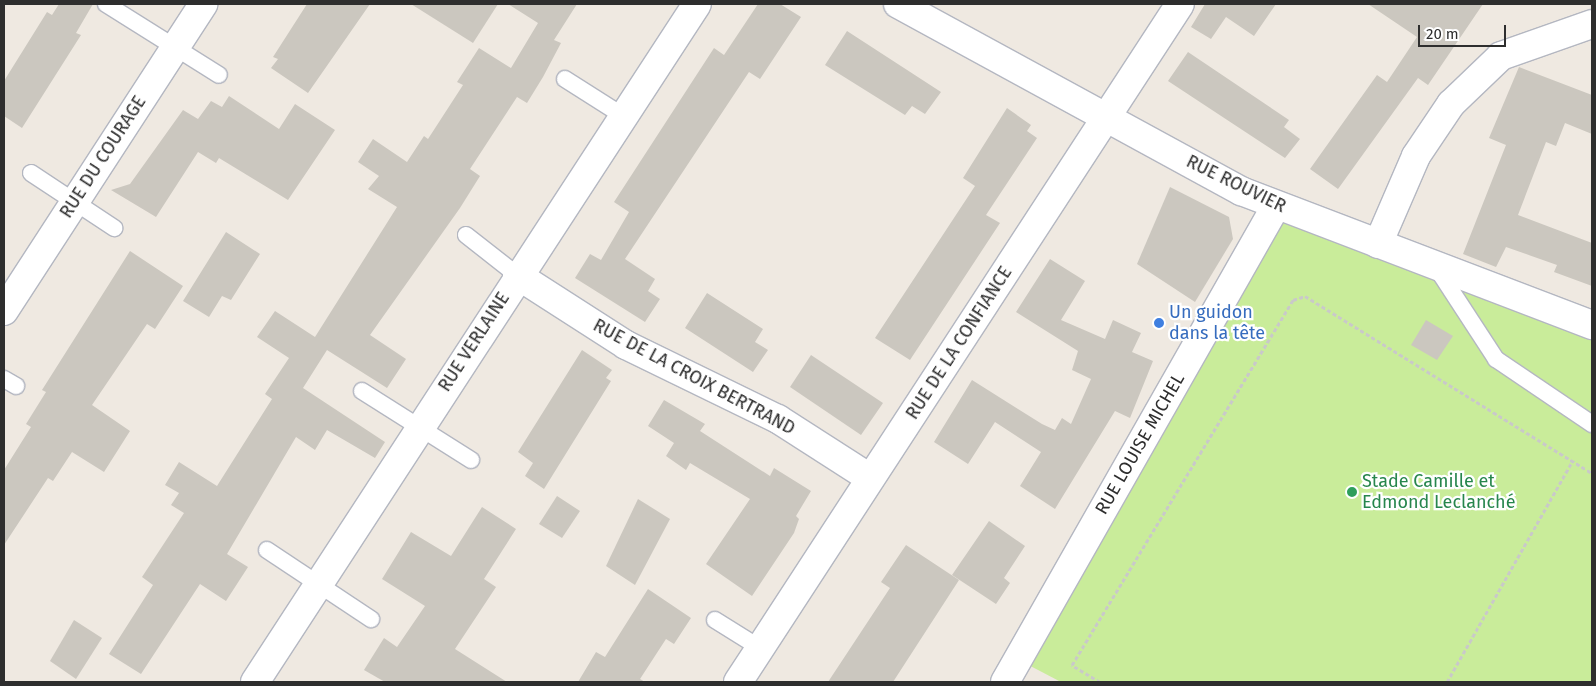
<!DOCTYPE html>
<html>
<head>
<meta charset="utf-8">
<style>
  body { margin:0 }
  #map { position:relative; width:1596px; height:686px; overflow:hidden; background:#efe9e1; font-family:"Fira Sans",sans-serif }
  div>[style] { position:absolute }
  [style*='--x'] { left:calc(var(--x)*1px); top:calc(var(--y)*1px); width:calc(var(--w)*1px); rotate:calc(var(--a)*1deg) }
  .pitch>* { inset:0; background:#c9ec9a }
  .building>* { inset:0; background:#cbc7bf }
  .path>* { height:3px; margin-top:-1.5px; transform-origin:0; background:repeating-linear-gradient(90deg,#c9c9c9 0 4px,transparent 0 6.5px) }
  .roads { filter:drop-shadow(1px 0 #b4b7c1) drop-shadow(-1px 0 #b4b7c1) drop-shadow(0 1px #b4b7c1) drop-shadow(0 -1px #b4b7c1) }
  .lane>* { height:16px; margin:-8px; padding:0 8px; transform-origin:8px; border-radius:8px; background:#fff }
  .street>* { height:28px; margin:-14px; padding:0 14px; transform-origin:14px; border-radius:14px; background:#fff }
  .dots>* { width:14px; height:14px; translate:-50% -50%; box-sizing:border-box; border:2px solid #fff; border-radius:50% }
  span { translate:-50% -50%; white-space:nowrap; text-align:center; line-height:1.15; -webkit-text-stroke:4.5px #fff; paint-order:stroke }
  .street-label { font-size:18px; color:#2e2e2e }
  .shop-label { font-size:18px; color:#366cbe }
  .left { translate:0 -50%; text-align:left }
  .leisure-label { font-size:18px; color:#27864d }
  .frame { position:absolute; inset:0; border:5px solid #2e2e2e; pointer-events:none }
  .scale { position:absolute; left:1418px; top:25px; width:88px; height:22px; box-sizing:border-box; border:2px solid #2e2e2e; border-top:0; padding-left:6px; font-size:15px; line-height:18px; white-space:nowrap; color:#2e2e2e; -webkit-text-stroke:4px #fff; paint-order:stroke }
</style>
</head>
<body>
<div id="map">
  <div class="pitch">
    <div style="clip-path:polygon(1276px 206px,1592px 325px,1592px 682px,1061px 682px,1017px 659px)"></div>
  </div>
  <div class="building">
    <div style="clip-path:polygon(59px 4px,93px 4px,76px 33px,81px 35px,22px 128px,4px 116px,4px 81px,47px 12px,52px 15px)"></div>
    <div style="clip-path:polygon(307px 4px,370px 4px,308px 93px,271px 68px,278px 59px,273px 57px)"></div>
    <div style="clip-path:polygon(411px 4px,498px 4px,473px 43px)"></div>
    <div style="clip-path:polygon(508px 4px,577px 4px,554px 40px,561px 43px,543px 77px,527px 103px,517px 97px,470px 169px,480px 176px,460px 208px,370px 335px,406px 359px,387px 388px,327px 350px,303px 388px,385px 442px,375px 458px,327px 430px,315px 450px,296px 437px,227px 554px,248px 567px,226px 601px,200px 584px,141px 674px,109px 654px,153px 585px,142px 577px,184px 513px,171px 505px,179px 493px,165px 485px,179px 462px,217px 486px,272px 399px,265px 394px,289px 358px,257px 337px,275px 311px,315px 337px,397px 207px,368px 189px,379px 176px,358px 162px,373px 139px,407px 162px,424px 136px,428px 139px,463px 85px,457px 82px,479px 48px,511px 68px,538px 23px)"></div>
    <div style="clip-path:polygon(758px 4px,780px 4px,801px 17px,760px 79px,749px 72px,625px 259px,655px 279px,648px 291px,660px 299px,645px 322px,575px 278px,590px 254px,601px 260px,629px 212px,614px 202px,714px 48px,724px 55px)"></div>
    <div style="clip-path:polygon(1205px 4px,1276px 4px,1254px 36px,1226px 17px,1211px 39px,1191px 27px)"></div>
    <div style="clip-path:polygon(1368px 4px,1483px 4px,1428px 85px,1418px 78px,1338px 189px,1310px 169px,1377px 75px,1387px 82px,1417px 37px)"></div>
    <div style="clip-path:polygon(847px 31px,941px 92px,925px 114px,912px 106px,905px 115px,825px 65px)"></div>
    <div style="clip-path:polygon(1188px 52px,1289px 120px,1284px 127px,1300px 139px,1285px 158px,1168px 81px)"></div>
    <div style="clip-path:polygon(1519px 67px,1592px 95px,1592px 134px,1565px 123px,1556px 146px,1546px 142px,1518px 215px,1592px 243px,1592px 286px,1554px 272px,1557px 265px,1506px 247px,1496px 267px,1463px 254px,1506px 145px,1489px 138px)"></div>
    <div style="clip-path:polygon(229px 96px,279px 129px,295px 104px,335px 130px,288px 200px,219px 158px,216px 163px,198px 152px,156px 217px,111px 190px,130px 184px,183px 110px,198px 119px,211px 101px,222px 107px)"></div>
    <div style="clip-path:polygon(1007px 108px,1031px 125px,1027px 131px,1037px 138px,986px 215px,1000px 223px,910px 360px,875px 338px,975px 186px,963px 178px)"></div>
    <div style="clip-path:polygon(1170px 187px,1229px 217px,1233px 239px,1195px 302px,1137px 264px)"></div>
    <div style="clip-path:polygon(226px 232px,260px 254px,231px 300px,222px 296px,209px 317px,183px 301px)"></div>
    <div style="clip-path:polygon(130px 251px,183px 286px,155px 329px,147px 324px,92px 405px,130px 431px,104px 472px,72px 452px,53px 481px,48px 478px,4px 545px,4px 470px,31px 427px,26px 424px,46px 392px,42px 390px)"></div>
    <div style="clip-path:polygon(1050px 259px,1085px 281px,1061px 320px,1105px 339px,1113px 320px,1141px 333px,1132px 352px,1153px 361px,1130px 418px,1115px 411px,1055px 509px,1020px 486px,1041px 452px,995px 422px,968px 464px,934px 442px,972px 380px,1042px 424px,1055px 430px,1062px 418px,1071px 424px,1091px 379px,1072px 370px,1078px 351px,1016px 312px)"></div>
    <div style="clip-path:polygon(707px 293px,763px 329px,755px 342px,768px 350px,753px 372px,685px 328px)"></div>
    <div style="clip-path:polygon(1426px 320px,1453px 336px,1437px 360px,1411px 345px)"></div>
    <div style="clip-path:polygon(582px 350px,612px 370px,606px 378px,611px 381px,544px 489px,525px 476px,533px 463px,518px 452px)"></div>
    <div style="clip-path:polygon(811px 355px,883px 403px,861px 435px,790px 387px)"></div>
    <div style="clip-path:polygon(664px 400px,705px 424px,700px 431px,770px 476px,774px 468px,811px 491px,796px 516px,799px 519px,794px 533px,752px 596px,706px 564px,750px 499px,690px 463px,686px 470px,666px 456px,674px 443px,648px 426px)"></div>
    <div style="clip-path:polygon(557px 496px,580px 511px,562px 538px,539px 524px)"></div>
    <div style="clip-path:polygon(638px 499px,670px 519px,635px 585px,606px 566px)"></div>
    <div style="clip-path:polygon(482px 507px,516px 529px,484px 579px,496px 587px,455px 649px,507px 682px,385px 682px,364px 670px,384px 638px,397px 647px,425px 606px,382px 579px,411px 532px,451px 556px)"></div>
    <div style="clip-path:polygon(989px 521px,1025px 546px,1004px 578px,1010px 583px,996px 604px,952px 575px)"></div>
    <div style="clip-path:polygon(906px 545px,959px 580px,893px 682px,828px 682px,890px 588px,881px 582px)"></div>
    <div style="clip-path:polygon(648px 589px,691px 618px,674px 644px,666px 639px,640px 679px,645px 682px,578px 682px,596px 652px,605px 657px)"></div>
    <div style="clip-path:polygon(74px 620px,102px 638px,76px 679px,50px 661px)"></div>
  </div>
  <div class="path">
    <div style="--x:1100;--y:682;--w:33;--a:-149"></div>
    <div style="--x:1072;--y:665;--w:427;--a:-58.8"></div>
    <div style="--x:1293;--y:300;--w:13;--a:-18"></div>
    <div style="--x:1305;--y:296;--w:337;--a:31.7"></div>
    <div style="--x:1447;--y:682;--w:253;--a:-60.4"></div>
  </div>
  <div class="roads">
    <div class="lane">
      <div style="--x:106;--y:4;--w:133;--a:32.1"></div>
      <div style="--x:565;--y:79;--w:69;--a:32.5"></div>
      <div style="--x:31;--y:173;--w:100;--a:33.5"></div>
      <div style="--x:466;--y:235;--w:65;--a:38.1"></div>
      <div style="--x:1436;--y:267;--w:110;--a:56.9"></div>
      <div style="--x:1496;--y:359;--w:116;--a:34.1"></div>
      <div style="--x:4;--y:379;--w:14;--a:30"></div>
      <div style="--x:362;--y:391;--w:129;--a:32.3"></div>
      <div style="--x:267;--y:550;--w:125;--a:33.6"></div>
      <div style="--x:715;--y:620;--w:53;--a:31.9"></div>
    </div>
    <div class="street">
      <div style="--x:898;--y:4;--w:391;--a:28.6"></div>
      <div style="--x:1241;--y:191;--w:376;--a:20.9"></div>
      <div style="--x:1378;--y:244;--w:96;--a:-66.6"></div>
      <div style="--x:1416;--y:156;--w:63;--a:-56.1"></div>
      <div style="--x:1451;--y:104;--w:69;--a:-43.8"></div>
      <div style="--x:1501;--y:56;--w:96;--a:-19.4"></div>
      <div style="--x:517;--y:275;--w:130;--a:32.7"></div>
      <div style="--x:626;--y:345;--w:169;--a:26"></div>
      <div style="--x:778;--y:419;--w:109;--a:32.7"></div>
      <div style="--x:4;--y:311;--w:366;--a:-57"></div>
      <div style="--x:255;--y:682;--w:809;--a:-56.9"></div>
      <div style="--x:738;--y:682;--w:809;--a:-56.9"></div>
      <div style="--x:1005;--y:682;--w:548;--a:-60.35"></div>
    </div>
  </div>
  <div class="dots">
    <div style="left:1159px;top:323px;background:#3f7fe0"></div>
    <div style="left:1352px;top:492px;background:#2e9e5b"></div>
  </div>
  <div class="street-label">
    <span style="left:103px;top:157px;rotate:-57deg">RUE DU COURAGE</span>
    <span style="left:1236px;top:184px;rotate:26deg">RUE ROUVIER</span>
    <span style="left:474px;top:342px;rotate:-57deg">RUE VERLAINE</span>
    <span style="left:959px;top:343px;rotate:-57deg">RUE DE LA CONFIANCE</span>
    <span style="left:694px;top:377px;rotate:28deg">RUE DE LA CROIX BERTRAND</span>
    <span style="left:1140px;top:444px;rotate:-60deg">RUE LOUISE MICHEL</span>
  </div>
  <div class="shop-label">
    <span class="left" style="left:1169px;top:323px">Un guidon<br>dans la tête</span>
  </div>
  <div class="leisure-label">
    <span class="left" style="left:1362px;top:492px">Stade Camille et<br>Edmond Leclanché</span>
  </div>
  <div class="frame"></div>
  <div class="scale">20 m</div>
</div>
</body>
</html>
